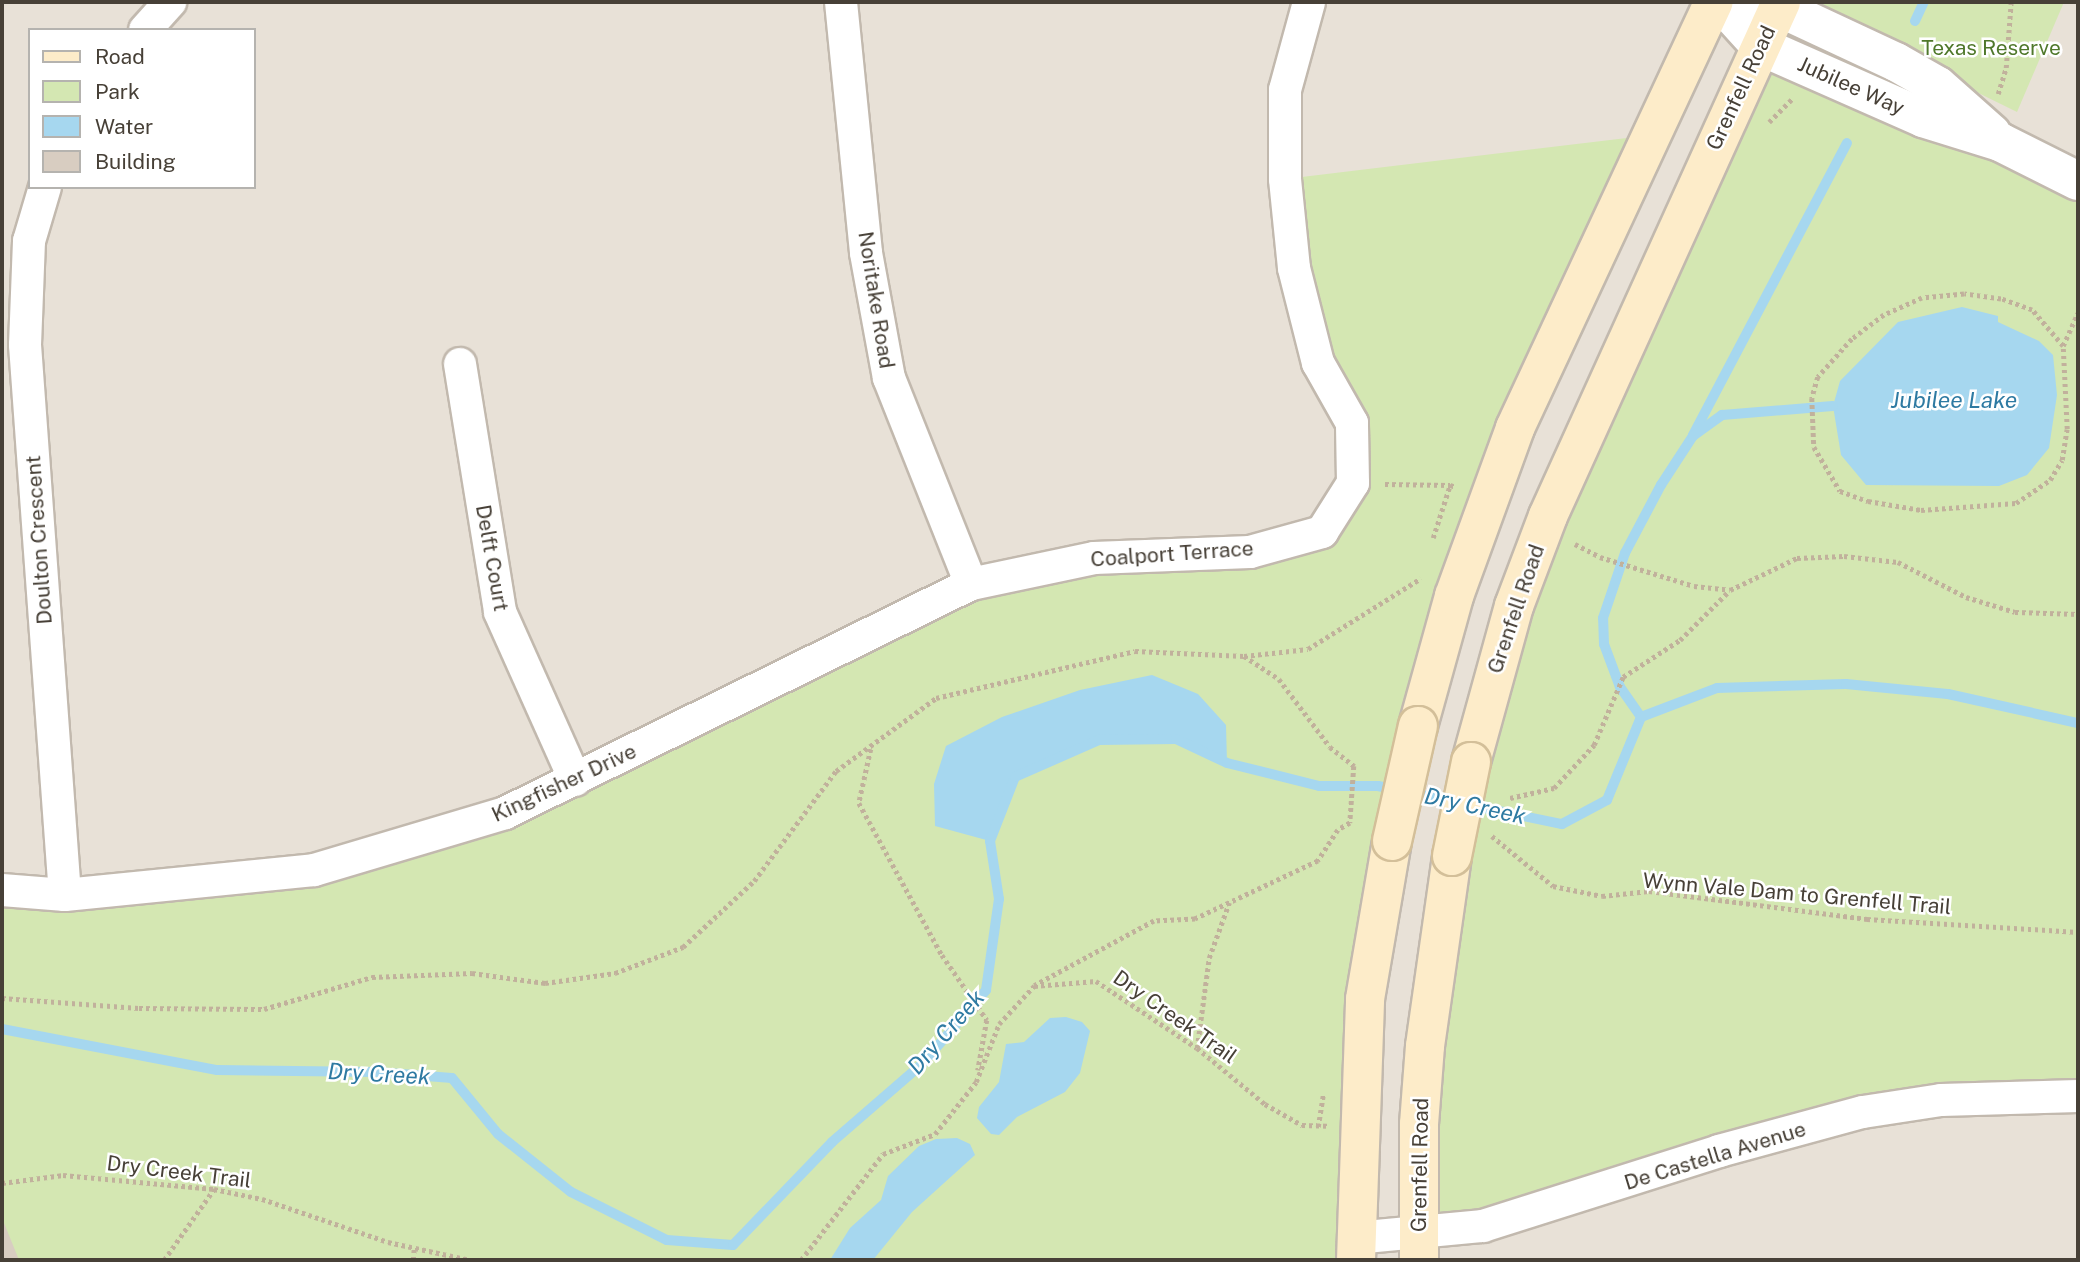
<!DOCTYPE html>
<html>
<head>
<meta charset="utf-8">
<style>
  body { margin:0 }
  #map { position:relative; width:2080px; height:1262px; overflow:hidden; background:#f4efe8; font-family:"Public Sans",sans-serif }
  div>[style] { position:absolute }
  [style*='--x'] { left:calc(var(--x)*1px); top:calc(var(--y)*1px); width:calc(var(--w)*1px); rotate:calc(var(--a)*1deg) }
  .residential>* { inset:0; background:#e8e1d7 }
  .green>* { inset:0; background:#d4e7b2 }
  .water>* { inset:0; background:#a6d7ef }
  .stream>* { height:10px; margin:-5px; padding:0 5px; transform-origin:5px; border-radius:5px; background:#a6d7ef }
  .building>* { inset:0; background:#d8cdc1 }
  .path>* { height:4.5px; margin-top:-2.25px; transform-origin:0; background:repeating-linear-gradient(90deg,#c1b19c 0 3.5px,transparent 0 7px) }
  .roads { filter:drop-shadow(2px 0 #c2b9ae) drop-shadow(-2px 0 #c2b9ae) drop-shadow(0 2px #c2b9ae) drop-shadow(0 -2px #c2b9ae) }
  .minor>* { height:32px; margin:-16px; padding:0 16px; transform-origin:16px; border-radius:16px; background:#fff }
  .tertiary>* { height:38px; margin:-19px; padding:0 19px; transform-origin:19px; border-radius:19px; background:#fff }
  .secondary>* { height:38px; margin:-19px; padding:0 19px; transform-origin:19px; border-radius:19px; background:#fdecc9 }
  .bridges { filter:drop-shadow(2px 0 #d3bf99) drop-shadow(-2px 0 #d3bf99) drop-shadow(0 2px #d3bf99) drop-shadow(0 -2px #d3bf99) }
  .secondary-bridge>* { height:38px; margin:-19px; padding:0 19px; transform-origin:19px; border-radius:19px; background:#fdecc9 }
  span { translate:-50% -50%; white-space:nowrap; text-align:center; line-height:1.15; -webkit-text-stroke:5px #fff; paint-order:stroke }
  .park-label { font-size:21px; color:#4f782b }
  .street-label { font-size:21px; color:#474037 }
  .water-label { font-size:23px; color:#2e7aa2; font-style:italic }
  .frame { position:absolute; inset:0; border:4px solid #474037; pointer-events:none }
  .legend { position:absolute; left:28px; top:28px; width:228px; height:161px; box-sizing:border-box; background:#fff; border:2px solid #b5b3af; margin:0; padding:9px 12px; list-style:none; font-size:21px; color:#474037 }
  .legend li { display:flex; align-items:center; gap:14px; height:35px }
  .legend b { width:35px; border:2px solid #b5b3af }
</style>
</head>
<body>
<div id="map">
  <div class="residential">
    <div style="clip-path:polygon(evenodd,2px 2px,2078px 2px,2078px 1260px,2px 1260px,2px 2px,30px 30px,254px 30px,254px 187px,30px 187px,30px 30px)"></div>
  </div>
  <div class="green">
    <div style="clip-path:polygon(1807px 2px,2064px 2px,2017px 112px,1818px 14px)"></div>
    <div style="clip-path:polygon(1760px 46px,2078px 181px,2078px 1097px,1863px 1112px,1418px 1234px,1477px 739px)"></div>
    <div style="clip-path:polygon(1652px 135px,1468px 559px,1383px 885px,1359px 1260px,2px 1260px,2px 890px,314px 870px,575px 780px,971px 584px,1322px 532px,1353px 483px,1318px 363px,1285px 179px)"></div>
  </div>
  <div class="water">
    <div style="clip-path:polygon(1962px 307px,1998px 316px,1998px 322px,2039px 341px,2053px 355px,2057px 395px,2049px 448px,2027px 475px,1999px 486px,1866px 485px,1841px 455px,1833px 406px,1840px 381px,1898px 322px)"></div>
    <div style="clip-path:polygon(1152px 675px,1198px 694px,1226px 725px,1227px 763px,1176px 739px,1099px 740px,1015px 777px,990px 841px,935px 826px,934px 784px,946px 746px,1002px 717px,1080px 690px)"></div>
    <div style="clip-path:polygon(1066px 1017px,1082px 1022px,1090px 1031px,1080px 1073px,1065px 1092px,1017px 1117px,999px 1135px,991px 1134px,977px 1118px,979px 1107px,999px 1082px,1006px 1044px,1024px 1042px,1050px 1018px)"></div>
    <div style="clip-path:polygon(957px 1138px,970px 1144px,975px 1155px,912px 1212px,873px 1260px,830px 1260px,850px 1228px,881px 1200px,888px 1176px,919px 1146px,936px 1139px)"></div>
  </div>
  <div class="stream">
    <div style="--x:1915;--y:21;--w:21;--a:-65"></div>
    <div style="--x:1693;--y:435;--w:330;--a:-62.2"></div>
    <div style="--x:1641;--y:717;--w:37;--a:-125"></div>
    <div style="--x:1620;--y:687;--w:46;--a:-110.4"></div>
    <div style="--x:1604;--y:644;--w:26;--a:-92"></div>
    <div style="--x:1603;--y:618;--w:69;--a:-71.3"></div>
    <div style="--x:1625;--y:553;--w:77;--a:-62.1"></div>
    <div style="--x:1661;--y:485;--w:59;--a:-56.9"></div>
    <div style="--x:1693;--y:436;--w:36;--a:-36"></div>
    <div style="--x:1722;--y:415;--w:111;--a:-4.6"></div>
    <div style="--x:2;--y:1029;--w:219;--a:10.8"></div>
    <div style="--x:217;--y:1070;--w:159;--a:0.7"></div>
    <div style="--x:376;--y:1072;--w:76;--a:4.5"></div>
    <div style="--x:452;--y:1078;--w:72;--a:50.6"></div>
    <div style="--x:498;--y:1134;--w:93;--a:38.5"></div>
    <div style="--x:571;--y:1192;--w:107;--a:26.6"></div>
    <div style="--x:667;--y:1240;--w:66;--a:4.3"></div>
    <div style="--x:733;--y:1245;--w:143;--a:-46.1"></div>
    <div style="--x:832;--y:1142;--w:119;--a:-40.9"></div>
    <div style="--x:922;--y:1064;--w:98;--a:-49.1"></div>
    <div style="--x:986;--y:990;--w:92;--a:-81.9"></div>
    <div style="--x:999;--y:899;--w:59;--a:-98.8"></div>
    <div style="--x:990;--y:841;--w:69;--a:-68.7"></div>
    <div style="--x:1015;--y:777;--w:92;--a:-23.8"></div>
    <div style="--x:1099;--y:740;--w:77;--a:-0.7"></div>
    <div style="--x:1176;--y:739;--w:56;--a:25.2"></div>
    <div style="--x:1227;--y:763;--w:95;--a:14"></div>
    <div style="--x:1319;--y:786;--w:59;--a:0"></div>
    <div style="--x:1378;--y:786;--w:188;--a:11.7"></div>
    <div style="--x:1562;--y:824;--w:51;--a:-28.1"></div>
    <div style="--x:1607;--y:800;--w:90;--a:-67.7"></div>
    <div style="--x:1641;--y:717;--w:81;--a:-20.9"></div>
    <div style="--x:1717;--y:688;--w:129;--a:-1.8"></div>
    <div style="--x:1846;--y:684;--w:102;--a:5.6"></div>
    <div style="--x:1948;--y:694;--w:133;--a:12.6"></div>
  </div>
  <div class="building">
    <div style="clip-path:polygon(2px 1218px,19px 1260px,2px 1260px)"></div>
  </div>
  <div class="path">
    <div style="--x:1998;--y:94;--w:27;--a:-73"></div>
    <div style="--x:2006;--y:68;--w:66;--a:-85.7"></div>
    <div style="--x:1769;--y:122;--w:33;--a:-45"></div>
    <div style="--x:2063;--y:346;--w:48;--a:-130.7"></div>
    <div style="--x:2032;--y:310;--w:33;--a:-160"></div>
    <div style="--x:2001;--y:299;--w:37;--a:-172"></div>
    <div style="--x:1964;--y:294;--w:42;--a:174.6"></div>
    <div style="--x:1922;--y:298;--w:42;--a:155.9"></div>
    <div style="--x:1884;--y:315;--w:40;--a:143"></div>
    <div style="--x:1852;--y:339;--w:51;--a:131.8"></div>
    <div style="--x:1818;--y:377;--w:22;--a:106"></div>
    <div style="--x:1812;--y:398;--w:49;--a:87.7"></div>
    <div style="--x:1814;--y:447;--w:51;--a:59.4"></div>
    <div style="--x:1840;--y:491;--w:30;--a:20"></div>
    <div style="--x:1868;--y:501;--w:54;--a:9.6"></div>
    <div style="--x:1921;--y:510;--w:95;--a:-4.2"></div>
    <div style="--x:2016;--y:503;--w:41;--a:-34.1"></div>
    <div style="--x:2050;--y:480;--w:23;--a:-59"></div>
    <div style="--x:2062;--y:460;--w:31;--a:-81"></div>
    <div style="--x:2067;--y:429;--w:83;--a:-92.8"></div>
    <div style="--x:2063;--y:346;--w:36;--a:-66"></div>
    <div style="--x:1385;--y:484;--w:65;--a:0.9"></div>
    <div style="--x:1433;--y:538;--w:56;--a:-72.2"></div>
    <div style="--x:1450;--y:485;--w:6;--a:18"></div>
    <div style="--x:1575;--y:544;--w:28;--a:27"></div>
    <div style="--x:1600;--y:557;--w:98;--a:17.1"></div>
    <div style="--x:1694;--y:586;--w:36;--a:6"></div>
    <div style="--x:1730;--y:590;--w:74;--a:-25.5"></div>
    <div style="--x:1797;--y:558;--w:47;--a:-2.4"></div>
    <div style="--x:1844;--y:556;--w:54;--a:6.3"></div>
    <div style="--x:1898;--y:562;--w:76;--a:27.2"></div>
    <div style="--x:1966;--y:597;--w:51;--a:17"></div>
    <div style="--x:2015;--y:612;--w:63;--a:1.8"></div>
    <div style="--x:1244;--y:656;--w:64;--a:-6.2"></div>
    <div style="--x:1308;--y:649;--w:133;--a:-32.1"></div>
    <div style="--x:871;--y:749;--w:55;--a:102.5"></div>
    <div style="--x:859;--y:803;--w:173;--a:61.4"></div>
    <div style="--x:942;--y:955;--w:79;--a:55.3"></div>
    <div style="--x:987;--y:1020;--w:51;--a:100.2"></div>
    <div style="--x:1510;--y:798;--w:45;--a:-12.8"></div>
    <div style="--x:1554;--y:788;--w:59;--a:-47.1"></div>
    <div style="--x:1594;--y:745;--w:74;--a:-66.9"></div>
    <div style="--x:1623;--y:677;--w:68;--a:-33"></div>
    <div style="--x:1680;--y:640;--w:69;--a:-45"></div>
    <div style="--x:1492;--y:836;--w:79;--a:39.3"></div>
    <div style="--x:1553;--y:886;--w:50;--a:11.5"></div>
    <div style="--x:1602;--y:896;--w:47;--a:-6.1"></div>
    <div style="--x:1649;--y:891;--w:220;--a:7.3"></div>
    <div style="--x:1867;--y:919;--w:211;--a:3.5"></div>
    <div style="--x:2;--y:998;--w:137;--a:4.2"></div>
    <div style="--x:139;--y:1008;--w:125;--a:0.5"></div>
    <div style="--x:264;--y:1009;--w:113;--a:-16.5"></div>
    <div style="--x:372;--y:977;--w:100;--a:-2.3"></div>
    <div style="--x:472;--y:973;--w:74;--a:7.8"></div>
    <div style="--x:545;--y:983;--w:71;--a:-8.1"></div>
    <div style="--x:615;--y:973;--w:73;--a:-20.9"></div>
    <div style="--x:683;--y:947;--w:97;--a:-42.9"></div>
    <div style="--x:754;--y:881;--w:137;--a:-53.3"></div>
    <div style="--x:836;--y:771;--w:124;--a:-36.1"></div>
    <div style="--x:936;--y:698;--w:204;--a:-13.3"></div>
    <div style="--x:1135;--y:651;--w:109;--a:2.6"></div>
    <div style="--x:1244;--y:656;--w:42;--a:33.3"></div>
    <div style="--x:1279;--y:679;--w:85;--a:53.1"></div>
    <div style="--x:1330;--y:747;--w:31;--a:38"></div>
    <div style="--x:1354;--y:766;--w:57;--a:94"></div>
    <div style="--x:1350;--y:823;--w:14;--a:150"></div>
    <div style="--x:1338;--y:830;--w:37;--a:123"></div>
    <div style="--x:1318;--y:861;--w:136;--a:154.8"></div>
    <div style="--x:1195;--y:919;--w:41;--a:177.2"></div>
    <div style="--x:1154;--y:921;--w:136;--a:151.6"></div>
    <div style="--x:1197;--y:1048;--w:91;--a:-82.4"></div>
    <div style="--x:1209;--y:958;--w:59;--a:-70"></div>
    <div style="--x:1318;--y:1127;--w:32;--a:-81"></div>
    <div style="--x:2;--y:1183;--w:62;--a:-7.5"></div>
    <div style="--x:63;--y:1175;--w:152;--a:5.3"></div>
    <div style="--x:214;--y:1189;--w:49;--a:11.8"></div>
    <div style="--x:262;--y:1199;--w:133;--a:18.8"></div>
    <div style="--x:388;--y:1242;--w:84;--a:12.4"></div>
    <div style="--x:164;--y:1260;--w:87;--a:-54.8"></div>
    <div style="--x:413;--y:1260;--w:12;--a:-85"></div>
    <div style="--x:801;--y:1260;--w:134;--a:-52.3"></div>
    <div style="--x:883;--y:1154;--w:56;--a:-21"></div>
    <div style="--x:935;--y:1134;--w:66;--a:-51.7"></div>
    <div style="--x:976;--y:1082;--w:62;--a:-68.4"></div>
    <div style="--x:999;--y:1024;--w:52;--a:-47.4"></div>
    <div style="--x:1034;--y:986;--w:62;--a:-4.6"></div>
    <div style="--x:1096;--y:981;--w:121;--a:33.6"></div>
    <div style="--x:1197;--y:1048;--w:88;--a:39.5"></div>
    <div style="--x:1265;--y:1104;--w:43;--a:29.6"></div>
    <div style="--x:1302;--y:1125;--w:25;--a:2"></div>
  </div>
  <div class="roads">
    <div class="minor">
      <div style="--x:841;--y:2;--w:252;--a:84.3"></div>
      <div style="--x:866;--y:253;--w:127;--a:79.6"></div>
      <div style="--x:889;--y:378;--w:222;--a:68.3"></div>
      <div style="--x:145;--y:30;--w:38;--a:-48"></div>
      <div style="--x:45;--y:187;--w:56;--a:106.5"></div>
      <div style="--x:29;--y:241;--w:104;--a:92.2"></div>
      <div style="--x:25;--y:345;--w:551;--a:85.84"></div>
      <div style="--x:460;--y:364;--w:251;--a:80.8"></div>
      <div style="--x:500;--y:612;--w:184;--a:65.9"></div>
      <div style="--x:2;--y:890;--w:63;--a:4.5"></div>
      <div style="--x:65;--y:895;--w:250;--a:-5.7"></div>
      <div style="--x:314;--y:870;--w:199;--a:-16.6"></div>
      <div style="--x:505;--y:813;--w:519;--a:-26.17"></div>
      <div style="--x:971;--y:584;--w:126;--a:-11.9"></div>
      <div style="--x:1094;--y:558;--w:156;--a:-2.2"></div>
      <div style="--x:1250;--y:552;--w:75;--a:-15.5"></div>
      <div style="--x:1322;--y:532;--w:58;--a:-57.7"></div>
      <div style="--x:1353;--y:483;--w:60;--a:-91"></div>
      <div style="--x:1352;--y:423;--w:69;--a:-119.5"></div>
      <div style="--x:1318;--y:363;--w:98;--a:-104.2"></div>
      <div style="--x:1294;--y:268;--w:89;--a:-95.8"></div>
      <div style="--x:1285;--y:179;--w:89;--a:-90"></div>
      <div style="--x:1285;--y:90;--w:91;--a:-74.7"></div>
      <div style="--x:1355;--y:1238;--w:129;--a:-5.4"></div>
      <div style="--x:1483;--y:1226;--w:248;--a:-17.6"></div>
      <div style="--x:1719;--y:1151;--w:149;--a:-15.2"></div>
      <div style="--x:1863;--y:1112;--w:79;--a:-8.7"></div>
      <div style="--x:1941;--y:1100;--w:137;--a:-1.7"></div>
    </div>
    <div class="tertiary">
      <div style="--x:1720;--y:2;--w:59;--a:47.7"></div>
      <div style="--x:1760;--y:46;--w:178;--a:23.8"></div>
      <div style="--x:1923;--y:118;--w:81;--a:17.3"></div>
      <div style="--x:2000;--y:142;--w:87;--a:26.6"></div>
      <div style="--x:1746;--y:2;--w:32;--a:9"></div>
      <div style="--x:1778;--y:7;--w:130;--a:25"></div>
      <div style="--x:1896;--y:62;--w:48;--a:29.7"></div>
      <div style="--x:1938;--y:86;--w:72;--a:41.6"></div>
    </div>
    <div class="secondary">
      <div style="--x:1418;--y:726;--w:135;--a:-74.5"></div>
      <div style="--x:1454;--y:596;--w:179;--a:-70"></div>
      <div style="--x:1515;--y:428;--w:470;--a:-65"></div>
      <div style="--x:1471;--y:762;--w:162;--a:-74.6"></div>
      <div style="--x:1514;--y:606;--w:96;--a:-69.3"></div>
      <div style="--x:1548;--y:516;--w:564;--a:-65.61"></div>
      <div style="--x:1356;--y:1260;--w:261;--a:-88"></div>
      <div style="--x:1365;--y:999;--w:160;--a:-80.3"></div>
      <div style="--x:1419;--y:1260;--w:136;--a:-90"></div>
      <div style="--x:1419;--y:1124;--w:78;--a:-85.6"></div>
      <div style="--x:1425;--y:1046;--w:192;--a:-81.9"></div>
    </div>
  </div>
  <div class="bridges">
    <div class="secondary-bridge">
      <div style="--x:1392;--y:841;--w:118;--a:-77.3"></div>
      <div style="--x:1452;--y:856;--w:96;--a:-78.6"></div>
    </div>
  </div>
  <div class="park-label">
    <span style="left:1991px;top:48px">Texas Reserve</span>
  </div>
  <div class="street-label">
    <span style="left:1851px;top:86px;rotate:24deg">Jubilee Way</span>
    <span style="left:1741px;top:88px;rotate:-65deg">Grenfell Road</span>
    <span style="left:876px;top:300px;rotate:81deg">Noritake Road</span>
    <span style="left:39px;top:540px;rotate:-94deg">Doulton Crescent</span>
    <span style="left:1172px;top:554px;rotate:-4deg">Coalport Terrace</span>
    <span style="left:492px;top:558px;rotate:80deg">Delft Court</span>
    <span style="left:1516px;top:609px;rotate:-71deg">Grenfell Road</span>
    <span style="left:564px;top:783px;rotate:-25deg">Kingfisher Drive</span>
    <span style="left:1797px;top:894px;rotate:5deg">Wynn Vale Dam to Grenfell Trail</span>
    <span style="left:1175px;top:1017px;rotate:35deg">Dry Creek Trail</span>
    <span style="left:1715px;top:1156px;rotate:-17deg">De Castella Avenue</span>
    <span style="left:1420px;top:1165px;rotate:-89deg">Grenfell Road</span>
    <span style="left:179px;top:1172px;rotate:7deg">Dry Creek Trail</span>
  </div>
  <div class="water-label">
    <span style="left:1954px;top:400px">Jubilee Lake</span>
    <span style="left:1475px;top:806px;rotate:12deg">Dry Creek</span>
    <span style="left:946px;top:1032px;rotate:-49deg">Dry Creek</span>
    <span style="left:379px;top:1074px;rotate:3deg">Dry Creek</span>
  </div>
  <div class="frame"></div>
  <ul class="legend">
  <li><b style="height:9px;background:#fdecc9"></b>Road</li>
  <li><b style="height:19px;background:#d4e7b2"></b>Park</li>
  <li><b style="height:19px;background:#a6d7ef"></b>Water</li>
  <li><b style="height:19px;background:#d8cdc1"></b>Building</li>
  </ul>
</div>
</body>
</html>
